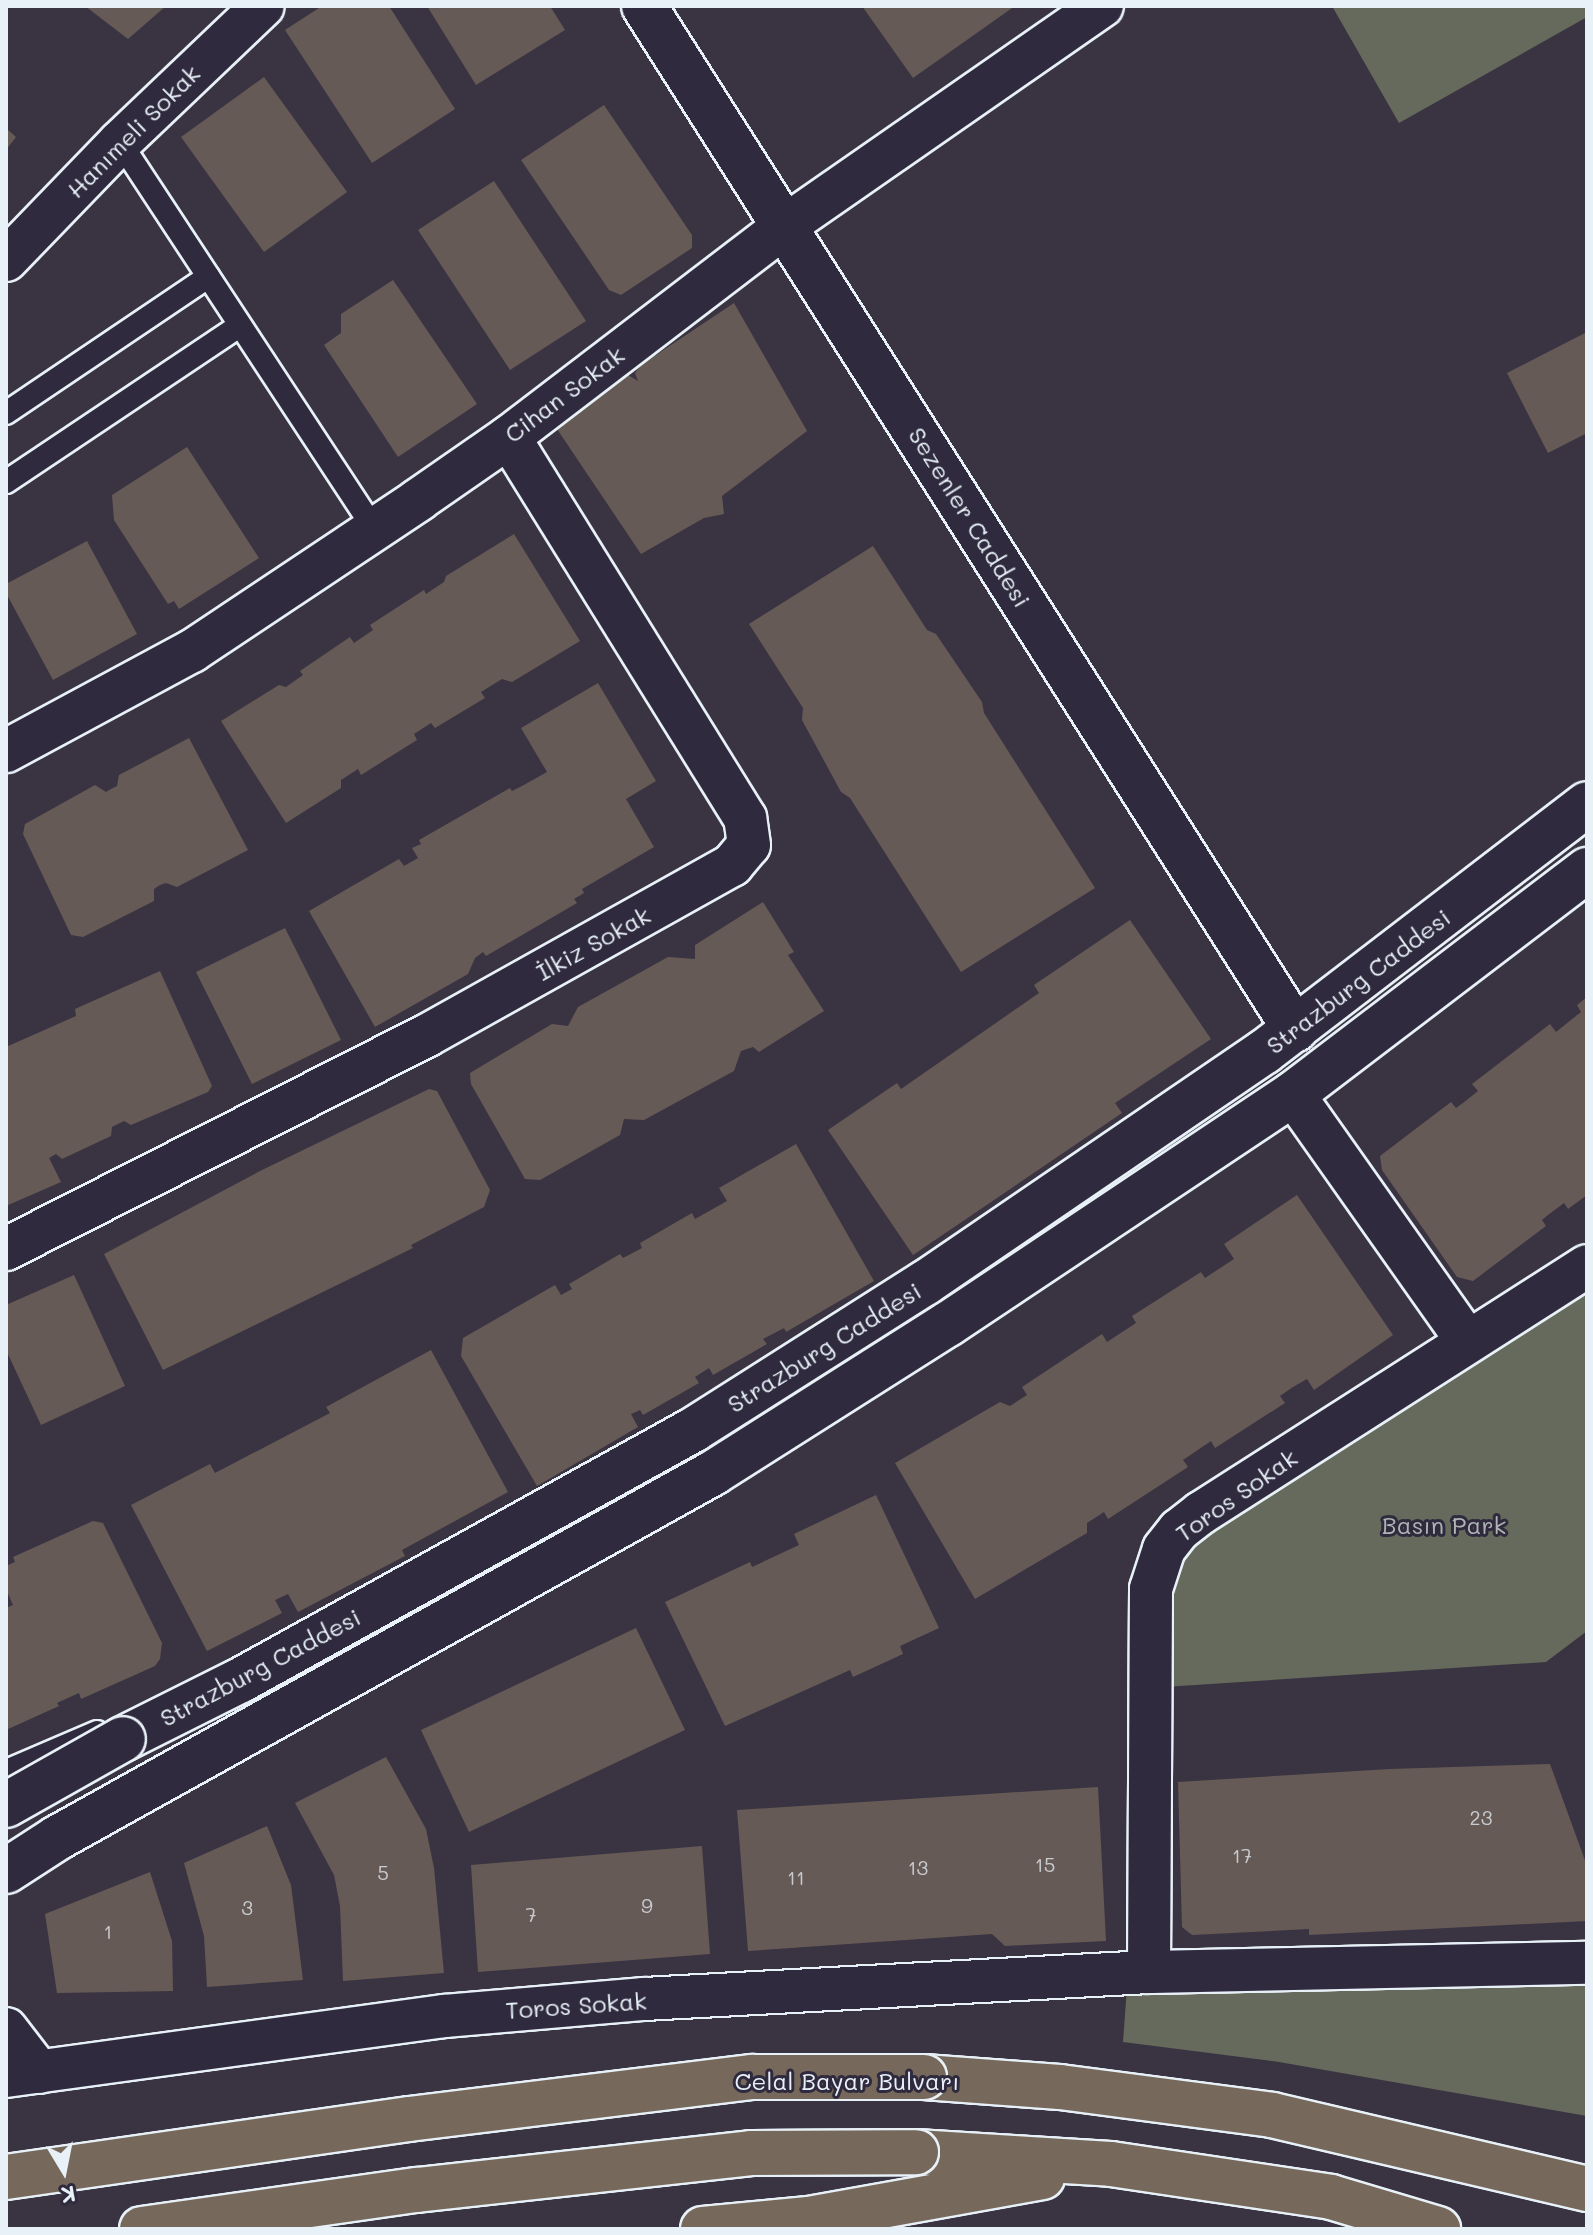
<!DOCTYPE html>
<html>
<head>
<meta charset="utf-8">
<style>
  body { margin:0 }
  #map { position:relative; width:1593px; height:2235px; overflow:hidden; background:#3a3442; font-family:Mali,sans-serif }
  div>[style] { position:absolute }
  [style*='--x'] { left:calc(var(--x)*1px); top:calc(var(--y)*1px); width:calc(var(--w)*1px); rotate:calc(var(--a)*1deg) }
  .green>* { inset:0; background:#666a5c }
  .building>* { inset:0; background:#665a56 }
  .roads { filter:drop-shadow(2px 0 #e8f1f8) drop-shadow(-2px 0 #e8f1f8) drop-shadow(0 2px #e8f1f8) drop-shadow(0 -2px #e8f1f8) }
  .service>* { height:22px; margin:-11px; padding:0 11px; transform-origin:11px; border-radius:11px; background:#2f2a3d }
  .minor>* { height:42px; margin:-21px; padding:0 21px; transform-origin:21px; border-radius:21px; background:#2f2a3d }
  .tertiary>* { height:44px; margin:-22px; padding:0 22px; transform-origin:22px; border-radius:22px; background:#2f2a3d }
  .secondary>* { height:44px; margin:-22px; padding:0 22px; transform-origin:22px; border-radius:22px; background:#2f2a3d }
  .primary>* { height:44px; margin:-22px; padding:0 22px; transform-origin:22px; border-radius:22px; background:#76695c }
  .bridges { filter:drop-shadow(2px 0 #e8f1f8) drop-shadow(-2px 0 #e8f1f8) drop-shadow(0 2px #e8f1f8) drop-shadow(0 -2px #e8f1f8) }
  .secondary-bridge>* { height:44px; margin:-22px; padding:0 22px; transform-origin:22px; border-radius:22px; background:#2f2a3d }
  .primary-bridge>* { height:44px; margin:-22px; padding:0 22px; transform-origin:22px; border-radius:22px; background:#76695c }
  span { translate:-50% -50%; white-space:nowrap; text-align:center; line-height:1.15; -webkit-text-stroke:6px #2f2a3d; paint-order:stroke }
  .number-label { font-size:20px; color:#c8cbd0 }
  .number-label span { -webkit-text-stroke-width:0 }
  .street-label { font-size:24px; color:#e8f1f8 }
  .park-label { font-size:24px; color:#aeb4b2 }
  .frame { position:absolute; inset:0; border:8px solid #e8f1f8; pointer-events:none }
  .north { position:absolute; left:24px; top:2131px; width:80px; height:80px; -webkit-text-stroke:6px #2f2a3d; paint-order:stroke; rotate:170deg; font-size:22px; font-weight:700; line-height:32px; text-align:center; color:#e8f1f8 }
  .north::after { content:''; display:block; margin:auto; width:28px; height:36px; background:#e8f1f8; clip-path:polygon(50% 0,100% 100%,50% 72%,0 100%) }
</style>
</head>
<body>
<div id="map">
  <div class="green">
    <div style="clip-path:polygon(1332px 6px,1587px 6px,1587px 17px,1399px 123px)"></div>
    <div style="clip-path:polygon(1587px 1266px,1587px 1631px,1546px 1662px,1149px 1688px,1156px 1568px)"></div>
    <div style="clip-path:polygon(1587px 1963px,1587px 2116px,1279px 2062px,1123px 2042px,1128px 1974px)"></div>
  </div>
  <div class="building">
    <div style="clip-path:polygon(85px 6px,166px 6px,128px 39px)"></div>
    <div style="clip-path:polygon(322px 6px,389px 6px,455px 109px,372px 163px,285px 30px)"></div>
    <div style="clip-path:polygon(427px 6px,550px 6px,565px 30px,476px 85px)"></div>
    <div style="clip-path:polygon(862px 6px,1015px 6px,913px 78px)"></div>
    <div style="clip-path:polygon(264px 77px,347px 192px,264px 252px,181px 137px)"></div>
    <div style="clip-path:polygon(604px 105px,692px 235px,692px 248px,621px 295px,609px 290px,521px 160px)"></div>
    <div style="clip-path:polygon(6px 128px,16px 137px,6px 150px)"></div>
    <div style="clip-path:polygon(494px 181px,586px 321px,510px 370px,418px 230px)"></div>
    <div style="clip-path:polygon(393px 280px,477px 404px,398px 457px,324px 345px,341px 333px,341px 314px)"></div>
    <div style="clip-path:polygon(734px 303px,807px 431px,722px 496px,724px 514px,704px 518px,641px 554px,557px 429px,628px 375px,638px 381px,635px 373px,641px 365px)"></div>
    <div style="clip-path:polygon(1587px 332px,1587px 433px,1548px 453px,1507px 373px)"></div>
    <div style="clip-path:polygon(187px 447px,259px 558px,179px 609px,174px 601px,168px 604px,114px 520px,112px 495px)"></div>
    <div style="clip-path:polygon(514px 534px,580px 641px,512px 682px,502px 679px,481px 692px,485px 698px,435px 728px,431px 723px,414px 734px,417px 740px,361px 775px,358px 769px,341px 780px,341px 788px,286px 823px,221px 721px,279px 685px,286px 687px,303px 675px,300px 671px,350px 637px,354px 643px,373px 630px,370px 625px,424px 590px,426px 594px,444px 582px,446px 576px)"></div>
    <div style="clip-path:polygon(87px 541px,137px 634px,53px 680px,6px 593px,6px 584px)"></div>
    <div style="clip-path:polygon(873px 546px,927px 630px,936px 634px,982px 702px,984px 713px,1095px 888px,961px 972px,850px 798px,841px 792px,802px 720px,803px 708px,749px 624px)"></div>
    <div style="clip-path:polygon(598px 683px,656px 781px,626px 799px,654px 847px,582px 889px,584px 893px,574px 899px,577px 903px,486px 956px,483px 952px,475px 958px,468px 974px,375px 1027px,309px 911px,399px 859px,404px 866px,418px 858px,412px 848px,421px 844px,419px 840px,510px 788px,512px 791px,522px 786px,547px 772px,521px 728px)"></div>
    <div style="clip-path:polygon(189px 738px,248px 850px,177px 887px,166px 883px,160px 885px,154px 889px,154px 901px,83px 937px,71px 935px,23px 834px,25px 824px,95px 785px,106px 792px,111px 789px,117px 786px,119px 775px)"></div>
    <div style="clip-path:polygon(763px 902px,794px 952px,788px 955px,824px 1011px,759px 1052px,753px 1047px,741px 1051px,734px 1071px,644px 1120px,624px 1119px,620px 1135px,540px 1180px,525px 1179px,471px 1084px,470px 1073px,552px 1024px,568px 1026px,578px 1007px,668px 957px,695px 959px,695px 945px)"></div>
    <div style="clip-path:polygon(1130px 920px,1211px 1039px,1115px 1103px,1122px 1113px,913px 1255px,828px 1130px,897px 1083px,901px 1089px,1039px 993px,1034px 985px)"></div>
    <div style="clip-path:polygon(285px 928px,341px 1040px,252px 1084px,196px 972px)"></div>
    <div style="clip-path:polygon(160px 971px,212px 1086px,208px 1092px,131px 1125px,124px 1121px,112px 1127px,111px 1136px,62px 1159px,56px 1154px,49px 1158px,61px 1182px,6px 1206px,6px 1047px,76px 1016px,75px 1009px)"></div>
    <div style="clip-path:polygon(1587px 997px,1587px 1195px,1568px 1209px,1564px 1203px,1548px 1215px,1542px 1220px,1546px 1226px,1473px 1281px,1457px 1277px,1382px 1170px,1380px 1156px,1451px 1102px,1456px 1108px,1463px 1103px,1478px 1091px,1472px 1084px,1550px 1024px,1556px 1032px,1581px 1012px,1577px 1005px)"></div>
    <div style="clip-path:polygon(429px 1089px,437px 1091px,490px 1190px,484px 1207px,411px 1245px,413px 1248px,163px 1370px,104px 1254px,260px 1171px)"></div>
    <div style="clip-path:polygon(796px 1144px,874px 1281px,786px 1332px,784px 1328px,763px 1339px,767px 1344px,713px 1375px,709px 1368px,695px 1377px,699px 1383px,643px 1415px,640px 1410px,631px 1414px,638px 1427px,537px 1486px,461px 1356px,463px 1338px,555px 1285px,561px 1295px,572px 1289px,569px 1284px,620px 1254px,623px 1258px,642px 1248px,640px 1243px,692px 1213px,695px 1219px,727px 1201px,719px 1188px)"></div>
    <div style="clip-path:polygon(1297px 1195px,1393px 1335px,1314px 1390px,1307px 1379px,1293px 1387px,1280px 1396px,1285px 1403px,1215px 1448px,1211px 1441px,1183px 1460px,1188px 1467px,1108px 1519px,1104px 1512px,1087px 1523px,1087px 1533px,975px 1599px,895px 1463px,1000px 1402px,1010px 1406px,1027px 1395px,1022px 1387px,1102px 1334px,1107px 1342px,1136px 1323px,1132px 1316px,1201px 1272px,1205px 1278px,1234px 1259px,1224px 1244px)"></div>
    <div style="clip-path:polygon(74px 1275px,125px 1386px,41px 1425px,6px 1350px,6px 1305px)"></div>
    <div style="clip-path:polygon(431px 1350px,508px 1492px,402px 1550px,405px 1556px,298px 1612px,288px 1594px,275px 1600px,282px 1613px,207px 1651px,131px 1505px,210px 1464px,215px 1473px,330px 1413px,326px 1407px)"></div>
    <div style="clip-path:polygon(876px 1495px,939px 1628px,900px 1646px,903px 1654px,853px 1677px,850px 1670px,725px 1726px,665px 1602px,750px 1562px,752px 1567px,799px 1545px,794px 1534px)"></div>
    <div style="clip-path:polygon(93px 1521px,103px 1523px,162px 1643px,160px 1659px,155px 1666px,81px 1699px,79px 1693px,57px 1703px,59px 1706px,6px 1730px,6px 1608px,13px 1605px,6px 1589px,6px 1566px,15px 1562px,13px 1557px)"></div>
    <div style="clip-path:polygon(636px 1628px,685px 1730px,469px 1832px,421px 1730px)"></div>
    <div style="clip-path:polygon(386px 1757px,426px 1829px,434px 1868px,444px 1973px,343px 1981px,340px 1906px,334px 1875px,295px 1803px)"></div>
    <div style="clip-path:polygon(1550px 1764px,1587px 1866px,1587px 1921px,1309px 1935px,1309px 1929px,1192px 1935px,1182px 1927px,1178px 1782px,1390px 1769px)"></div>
    <div style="clip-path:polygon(1098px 1787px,1106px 1941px,1005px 1946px,992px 1934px,748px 1951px,737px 1810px)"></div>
    <div style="clip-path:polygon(267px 1826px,291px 1885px,303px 1980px,207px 1987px,204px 1936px,184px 1863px)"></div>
    <div style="clip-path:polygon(702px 1846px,710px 1954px,478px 1972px,471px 1865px)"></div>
    <div style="clip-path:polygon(150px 1872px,172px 1941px,173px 1991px,57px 1993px,45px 1914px)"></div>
  </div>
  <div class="roads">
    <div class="service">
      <div style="--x:120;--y:142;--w:463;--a:56.7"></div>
      <div style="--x:6;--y:413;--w:244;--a:-34"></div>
      <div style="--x:6;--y:482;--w:280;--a:-33.8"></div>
      <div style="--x:6;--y:1771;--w:99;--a:-23.2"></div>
    </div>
    <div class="minor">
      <div style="--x:6;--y:260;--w:164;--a:-46"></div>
      <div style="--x:120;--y:142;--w:197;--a:-43.6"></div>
      <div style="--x:6;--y:751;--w:211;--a:-28.3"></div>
      <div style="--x:192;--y:651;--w:272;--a:-33.7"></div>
      <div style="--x:418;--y:500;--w:111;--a:-34.7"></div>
      <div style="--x:509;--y:437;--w:347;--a:-37.4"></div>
      <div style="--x:785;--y:226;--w:386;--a:-34.8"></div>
      <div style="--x:1293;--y:1094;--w:302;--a:54.8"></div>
      <div style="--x:6;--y:1249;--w:471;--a:-26.9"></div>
      <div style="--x:426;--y:1036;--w:351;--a:-29.2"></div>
      <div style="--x:732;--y:865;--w:26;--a:-50"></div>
      <div style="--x:749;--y:845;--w:27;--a:-98"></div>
      <div style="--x:745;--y:818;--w:448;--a:-121.8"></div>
      <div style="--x:1149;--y:1972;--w:383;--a:-89.7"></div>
      <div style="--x:1151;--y:1589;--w:42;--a:-72"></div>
      <div style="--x:1164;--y:1549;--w:24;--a:-52"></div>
      <div style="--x:1179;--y:1530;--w:28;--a:-38"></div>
      <div style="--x:1201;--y:1513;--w:458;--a:-32.6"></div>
      <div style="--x:6;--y:2029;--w:54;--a:52.5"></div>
      <div style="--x:6;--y:2076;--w:443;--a:-7.8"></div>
      <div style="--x:445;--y:2016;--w:200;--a:-4.9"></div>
      <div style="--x:644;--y:1999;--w:506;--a:-3.06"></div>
      <div style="--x:1149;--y:1972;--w:438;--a:-1.2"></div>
    </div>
    <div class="tertiary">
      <div style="--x:644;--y:6;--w:1213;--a:57.53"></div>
    </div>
    <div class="secondary">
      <div style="--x:123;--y:1739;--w:132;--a:-26.6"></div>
      <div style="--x:241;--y:1680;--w:517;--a:-28.95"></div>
      <div style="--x:693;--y:1430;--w:275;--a:-32.4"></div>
      <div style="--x:925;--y:1283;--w:410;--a:-34.3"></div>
      <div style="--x:1264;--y:1052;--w:407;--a:-37.5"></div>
      <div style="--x:6;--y:1871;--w:61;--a:-32.9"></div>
      <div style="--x:57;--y:1838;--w:751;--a:-29.09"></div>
      <div style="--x:713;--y:1473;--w:278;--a:-32.4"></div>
      <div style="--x:948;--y:1324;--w:415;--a:-33.7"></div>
      <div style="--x:1293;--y:1094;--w:370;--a:-37.3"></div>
    </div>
    <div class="primary">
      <div style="--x:924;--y:2077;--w:136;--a:4.2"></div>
      <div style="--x:1060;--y:2087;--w:214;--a:7.5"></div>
      <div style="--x:1272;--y:2115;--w:324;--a:13.2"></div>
      <div style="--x:916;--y:2152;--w:195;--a:3.5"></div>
      <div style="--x:1111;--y:2164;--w:222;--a:8.5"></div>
      <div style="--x:1331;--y:2197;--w:112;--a:16.7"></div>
      <div style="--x:703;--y:2229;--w:106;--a:-5.4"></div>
      <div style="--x:809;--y:2219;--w:237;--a:-10.2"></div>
    </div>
  </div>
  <div class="bridges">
    <div class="secondary-bridge">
      <div style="--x:6;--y:1805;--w:134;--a:-29.4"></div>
    </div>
    <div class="primary-bridge">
      <div style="--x:6;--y:2177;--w:407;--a:-8.2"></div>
      <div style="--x:409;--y:2119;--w:346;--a:-7"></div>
      <div style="--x:752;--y:2077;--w:172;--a:0"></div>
      <div style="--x:142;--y:2229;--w:278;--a:-8.1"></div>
      <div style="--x:417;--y:2190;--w:336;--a:-6.3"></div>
      <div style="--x:751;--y:2153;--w:165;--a:-0.3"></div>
    </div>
  </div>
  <div class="number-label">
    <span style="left:1481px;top:1817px">23</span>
    <span style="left:1242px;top:1855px">17</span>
    <span style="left:1045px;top:1864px">15</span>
    <span style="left:918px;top:1867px">13</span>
    <span style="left:383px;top:1872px">5</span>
    <span style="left:796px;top:1877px">11</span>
    <span style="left:647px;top:1905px">9</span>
    <span style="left:247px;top:1907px">3</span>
    <span style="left:531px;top:1914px">7</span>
    <span style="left:108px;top:1931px">1</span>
  </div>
  <div class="street-label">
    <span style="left:133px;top:131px;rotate:-45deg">Hanımeli Sokak</span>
    <span style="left:564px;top:394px;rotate:-37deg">Cihan Sokak</span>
    <span style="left:970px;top:517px;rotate:58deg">Sezenler Caddesi</span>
    <span style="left:593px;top:943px;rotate:-29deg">İlkiz Sokak</span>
    <span style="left:1358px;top:981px;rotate:-37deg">Strazburg Caddesi</span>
    <span style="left:824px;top:1347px;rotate:-32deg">Strazburg Caddesi</span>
    <span style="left:1236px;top:1495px;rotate:-35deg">Toros Sokak</span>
    <span style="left:260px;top:1667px;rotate:-28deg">Strazburg Caddesi</span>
    <span style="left:576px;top:2005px;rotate:-4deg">Toros Sokak</span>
    <span style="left:847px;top:2081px">Celal Bayar Bulvarı</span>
  </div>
  <div class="park-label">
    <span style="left:1444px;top:1525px">Basın Park</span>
  </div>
  <div class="frame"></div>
  <div class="north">K</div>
</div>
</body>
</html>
